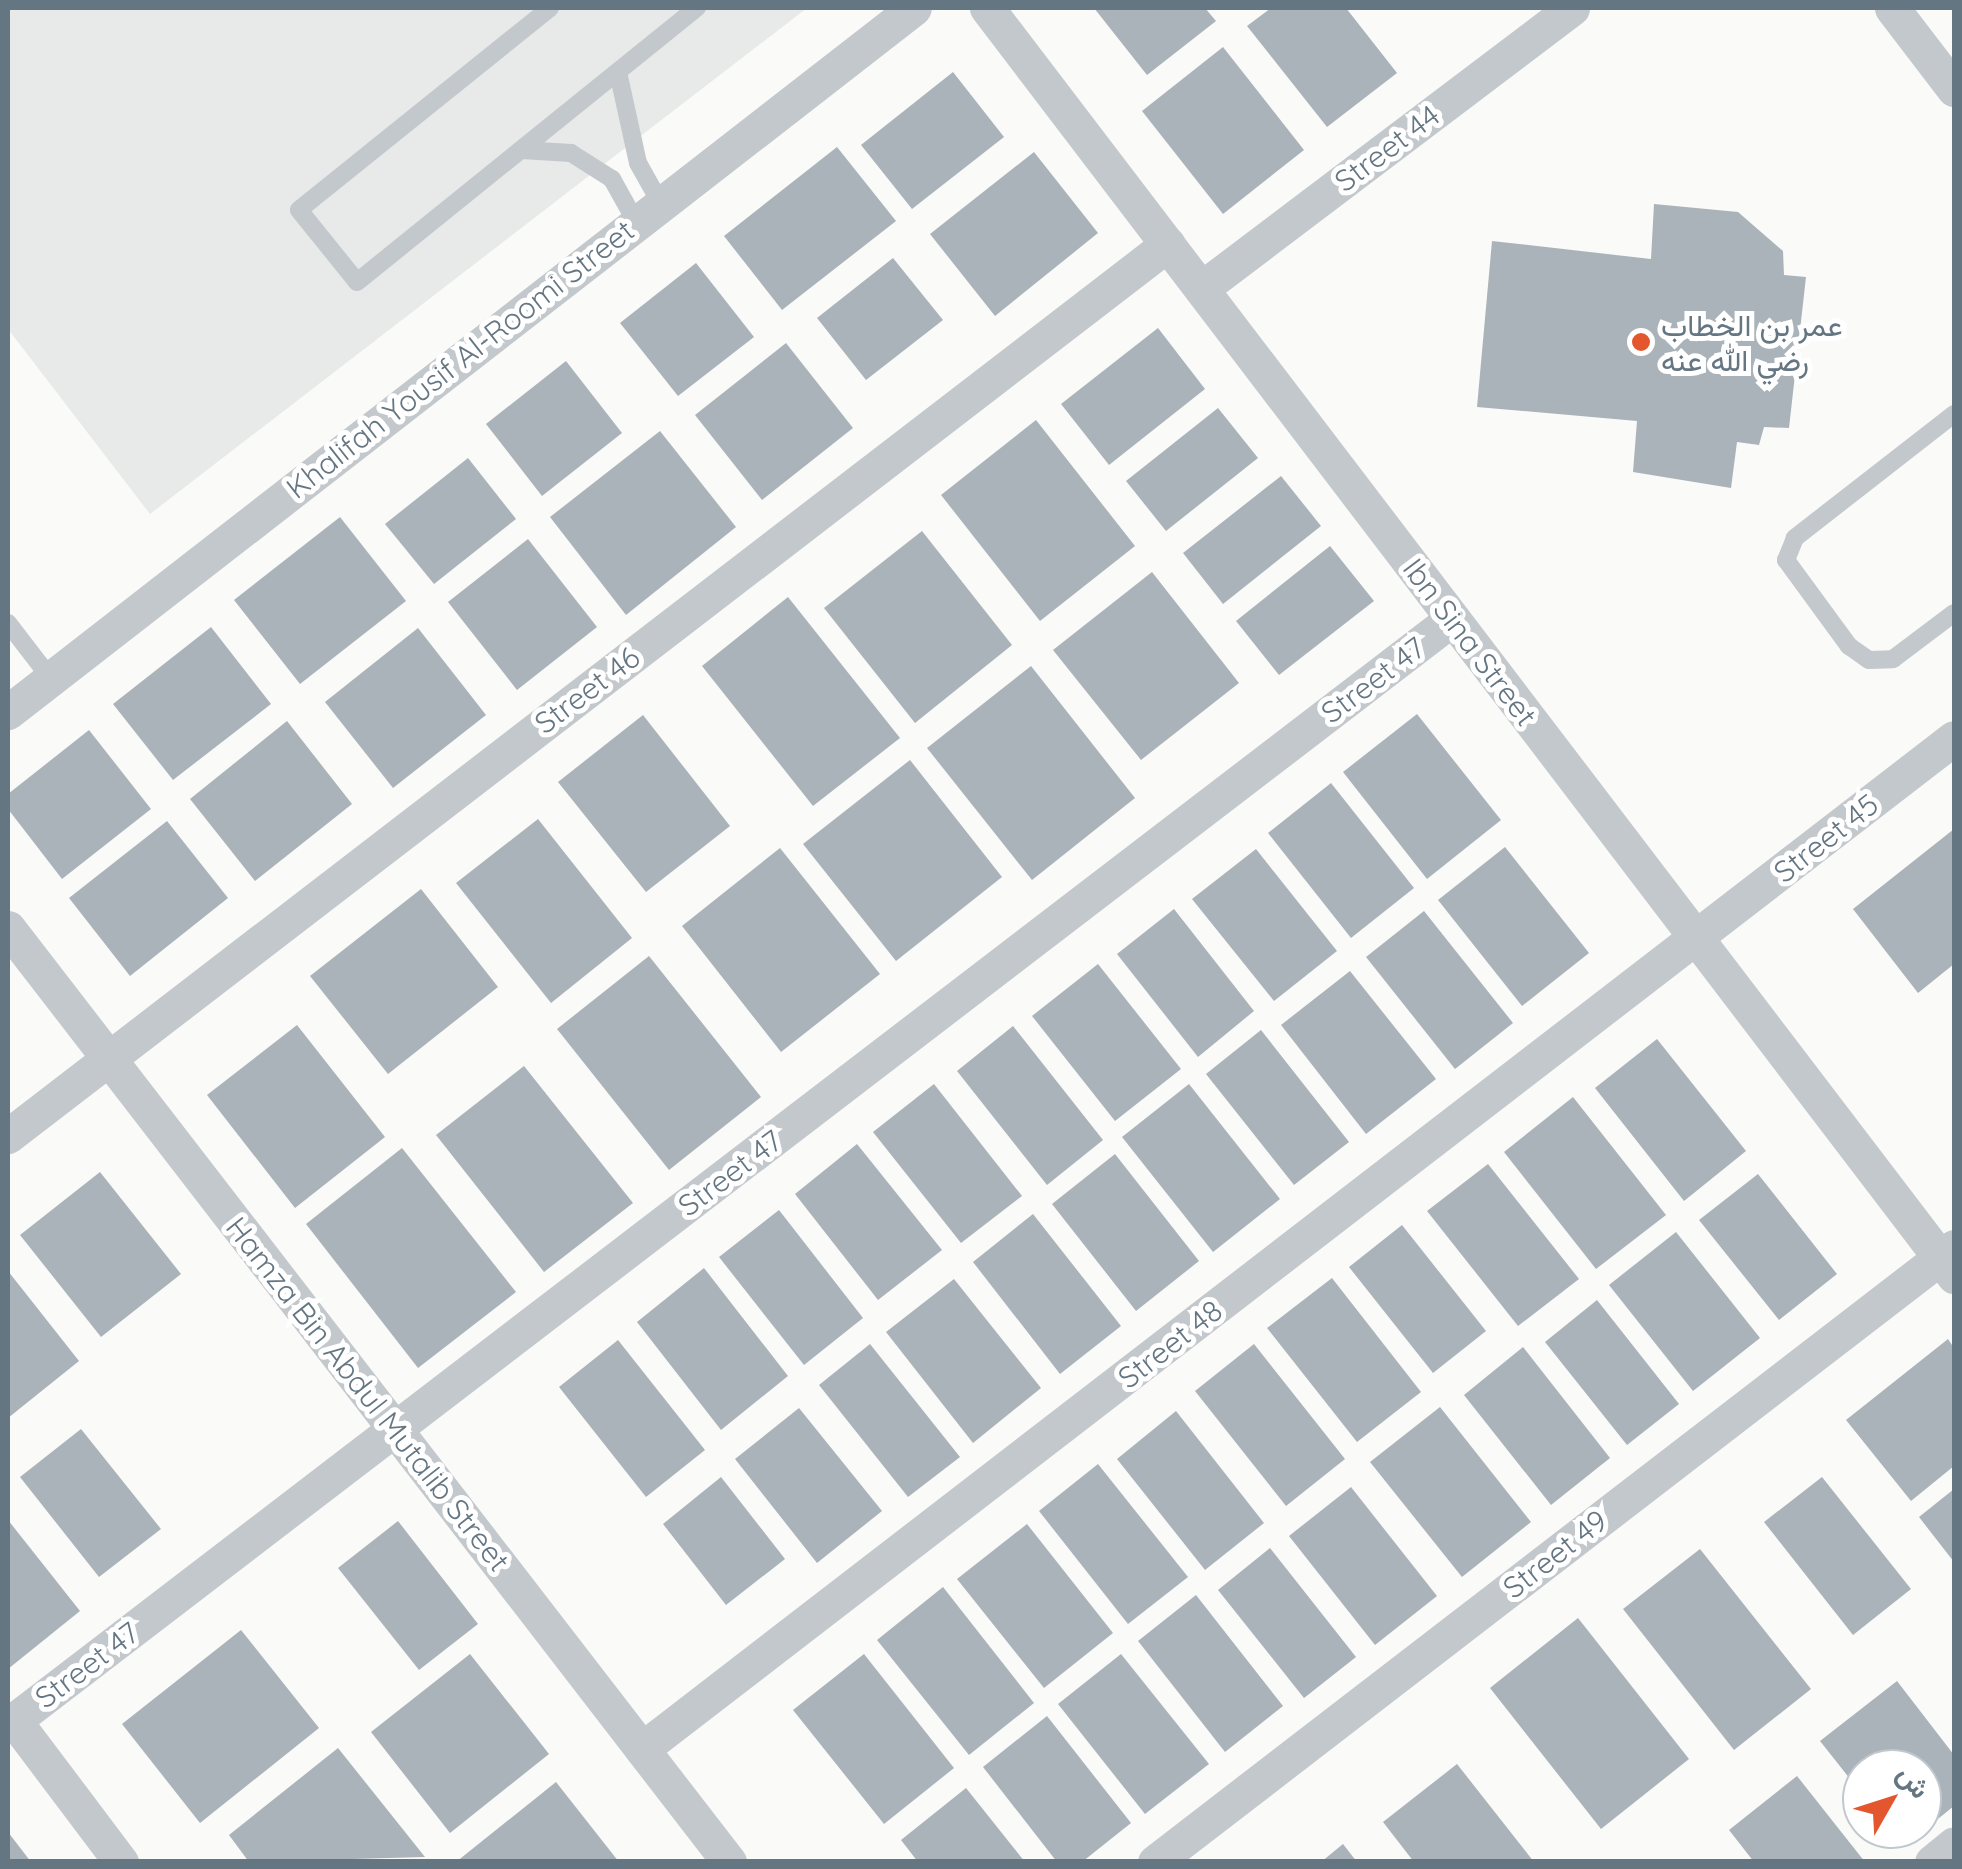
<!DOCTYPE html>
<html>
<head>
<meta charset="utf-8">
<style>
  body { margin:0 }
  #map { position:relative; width:1962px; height:1869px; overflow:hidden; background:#fafaf8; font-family:Quicksand,Vazirmatn,sans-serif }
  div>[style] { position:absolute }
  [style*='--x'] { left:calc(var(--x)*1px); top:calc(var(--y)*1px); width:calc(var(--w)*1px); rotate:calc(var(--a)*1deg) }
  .built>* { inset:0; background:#e8e9e9 }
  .building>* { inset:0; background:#aab3b9 }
  .lane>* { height:18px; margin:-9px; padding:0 9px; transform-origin:9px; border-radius:9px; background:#c3c8cc }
  .street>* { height:35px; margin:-17.5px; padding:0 17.5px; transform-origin:17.5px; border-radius:17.5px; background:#c3c8cc }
  .dots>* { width:28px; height:28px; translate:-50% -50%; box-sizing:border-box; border:5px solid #fff; border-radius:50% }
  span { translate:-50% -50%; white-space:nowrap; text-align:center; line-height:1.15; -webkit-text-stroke:10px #fff; paint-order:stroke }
  .street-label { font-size:30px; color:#657683 }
  .poi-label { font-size:30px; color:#657683 }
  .left { translate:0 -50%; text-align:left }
  .frame { position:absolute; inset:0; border:10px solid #657683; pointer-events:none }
  .north { position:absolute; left:1842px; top:1749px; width:100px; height:100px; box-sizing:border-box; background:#fff; border:2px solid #c1c8cd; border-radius:50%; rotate:51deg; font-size:28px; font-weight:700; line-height:40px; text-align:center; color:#657683 }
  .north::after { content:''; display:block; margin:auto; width:35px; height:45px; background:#e4572e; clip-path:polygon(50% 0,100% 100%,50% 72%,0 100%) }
</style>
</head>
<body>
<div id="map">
  <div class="built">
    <div style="clip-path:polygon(8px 8px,807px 8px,150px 514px,8px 329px)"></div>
  </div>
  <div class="building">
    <div style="clip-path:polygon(1094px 8px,1205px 8px,1216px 21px,1147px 75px)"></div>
    <div style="clip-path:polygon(1271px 8px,1346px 8px,1397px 73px,1327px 127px,1247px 26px)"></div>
    <div style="clip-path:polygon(1223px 47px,1304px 150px,1223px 214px,1142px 111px)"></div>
    <div style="clip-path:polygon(953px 72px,1004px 137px,912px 209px,861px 145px)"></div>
    <div style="clip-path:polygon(837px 147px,896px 221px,782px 310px,724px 236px)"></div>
    <div style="clip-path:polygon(1034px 152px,1098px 233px,995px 316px,930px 234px)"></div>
    <div style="clip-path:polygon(1654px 204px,1738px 212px,1783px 251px,1784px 275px,1806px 277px,1789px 428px,1764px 427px,1759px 445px,1737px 442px,1731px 488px,1633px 472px,1637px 421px,1477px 407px,1492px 241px,1651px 259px)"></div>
    <div style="clip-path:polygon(893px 258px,943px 320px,866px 380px,817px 318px)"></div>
    <div style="clip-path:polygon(696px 263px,754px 337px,678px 396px,620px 323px)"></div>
    <div style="clip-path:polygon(1158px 328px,1205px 389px,1109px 465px,1061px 404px)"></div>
    <div style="clip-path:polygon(786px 343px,853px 428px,762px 500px,695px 415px)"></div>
    <div style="clip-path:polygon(566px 361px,622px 433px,542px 496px,486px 424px)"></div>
    <div style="clip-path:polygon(1218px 408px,1258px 458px,1166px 531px,1126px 481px)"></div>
    <div style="clip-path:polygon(1036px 420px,1135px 546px,1040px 621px,941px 495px)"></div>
    <div style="clip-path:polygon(660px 431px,736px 527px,626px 615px,550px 517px)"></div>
    <div style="clip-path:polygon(468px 458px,516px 519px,434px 584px,385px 524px)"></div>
    <div style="clip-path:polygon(1281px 476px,1321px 526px,1223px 604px,1183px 553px)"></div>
    <div style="clip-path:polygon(340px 517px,406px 601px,300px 684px,234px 600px)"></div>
    <div style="clip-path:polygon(922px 531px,1012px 645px,915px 723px,824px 608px)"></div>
    <div style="clip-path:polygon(528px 539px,597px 627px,517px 690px,448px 602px)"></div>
    <div style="clip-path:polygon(1330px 546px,1374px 601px,1279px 675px,1236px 621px)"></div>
    <div style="clip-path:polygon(1152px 572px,1239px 683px,1141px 760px,1053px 650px)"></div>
    <div style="clip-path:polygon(788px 597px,900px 738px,813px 806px,702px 666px)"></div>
    <div style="clip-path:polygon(211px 627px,271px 704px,173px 780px,113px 704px)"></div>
    <div style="clip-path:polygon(418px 628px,486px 715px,393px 788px,325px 702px)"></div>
    <div style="clip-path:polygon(1031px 666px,1135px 798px,1032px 880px,927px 748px)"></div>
    <div style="clip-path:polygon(1417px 714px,1501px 820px,1427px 879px,1343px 772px)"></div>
    <div style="clip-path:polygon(643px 715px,730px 826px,646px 892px,558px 782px)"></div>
    <div style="clip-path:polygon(287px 721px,352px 804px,255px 881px,190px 799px)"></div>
    <div style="clip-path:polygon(89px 730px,151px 809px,62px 879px,8px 809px,8px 794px)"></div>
    <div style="clip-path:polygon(910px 760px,1002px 877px,896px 961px,803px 844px)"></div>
    <div style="clip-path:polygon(1331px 783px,1414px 888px,1351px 938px,1268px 833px)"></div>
    <div style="clip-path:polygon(538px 819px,632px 938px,551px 1003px,456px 883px)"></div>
    <div style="clip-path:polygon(167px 821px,228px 898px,130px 976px,69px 898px)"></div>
    <div style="clip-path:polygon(1954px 829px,1954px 964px,1918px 993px,1853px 909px)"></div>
    <div style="clip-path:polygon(1505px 847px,1589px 953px,1522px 1006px,1438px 900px)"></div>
    <div style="clip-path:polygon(780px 848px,880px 974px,781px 1052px,682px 926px)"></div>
    <div style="clip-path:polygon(1256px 849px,1337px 951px,1274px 1001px,1192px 899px)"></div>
    <div style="clip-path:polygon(421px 889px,498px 987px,388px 1074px,310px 976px)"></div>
    <div style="clip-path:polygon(1174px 909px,1254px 1011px,1198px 1057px,1117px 954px)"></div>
    <div style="clip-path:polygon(1424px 911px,1513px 1023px,1455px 1069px,1366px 957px)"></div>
    <div style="clip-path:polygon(649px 956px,761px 1097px,669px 1170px,557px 1029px)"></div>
    <div style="clip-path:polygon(1098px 964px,1181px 1069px,1115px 1121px,1032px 1016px)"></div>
    <div style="clip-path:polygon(1350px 971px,1436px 1079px,1366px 1134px,1281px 1025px)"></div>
    <div style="clip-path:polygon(297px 1025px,385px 1137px,295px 1208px,207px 1095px)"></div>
    <div style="clip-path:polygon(1013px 1026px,1103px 1140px,1047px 1185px,957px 1071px)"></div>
    <div style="clip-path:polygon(1261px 1030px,1349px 1142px,1294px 1185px,1206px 1074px)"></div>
    <div style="clip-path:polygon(1657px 1039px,1746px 1151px,1684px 1201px,1595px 1088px)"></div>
    <div style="clip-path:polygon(524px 1066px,633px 1203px,544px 1272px,436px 1135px)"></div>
    <div style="clip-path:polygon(934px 1084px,1022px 1196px,961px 1243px,873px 1132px)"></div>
    <div style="clip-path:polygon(1189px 1084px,1280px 1199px,1213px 1252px,1122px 1137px)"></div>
    <div style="clip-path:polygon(1573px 1097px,1666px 1215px,1596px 1269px,1504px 1152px)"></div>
    <div style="clip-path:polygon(857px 1144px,942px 1250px,878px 1300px,795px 1194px)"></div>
    <div style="clip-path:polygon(402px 1148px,516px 1292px,418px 1368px,306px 1224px)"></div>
    <div style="clip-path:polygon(1115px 1154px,1199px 1261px,1136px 1311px,1052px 1204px)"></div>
    <div style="clip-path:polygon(1488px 1164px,1579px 1279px,1518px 1326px,1427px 1211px)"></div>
    <div style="clip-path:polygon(100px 1172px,181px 1274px,101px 1337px,20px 1235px)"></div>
    <div style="clip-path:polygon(1758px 1174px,1837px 1274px,1779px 1320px,1699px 1220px)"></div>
    <div style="clip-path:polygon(779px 1210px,863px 1318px,804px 1365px,719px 1257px)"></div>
    <div style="clip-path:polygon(1033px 1214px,1121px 1326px,1060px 1374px,973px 1262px)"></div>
    <div style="clip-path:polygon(1402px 1225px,1486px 1331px,1433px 1373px,1349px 1267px)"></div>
    <div style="clip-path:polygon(1676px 1232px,1760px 1338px,1693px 1391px,1609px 1285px)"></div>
    <div style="clip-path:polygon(704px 1268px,788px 1376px,721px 1430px,637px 1322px)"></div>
    <div style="clip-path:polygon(8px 1271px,79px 1361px,8px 1418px)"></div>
    <div style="clip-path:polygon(1332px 1278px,1421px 1392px,1357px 1442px,1267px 1328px)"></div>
    <div style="clip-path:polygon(954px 1279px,1041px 1388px,973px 1443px,886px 1332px)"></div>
    <div style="clip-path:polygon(1597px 1300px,1679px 1404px,1627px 1445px,1545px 1342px)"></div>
    <div style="clip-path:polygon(1948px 1339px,1954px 1348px,1954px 1466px,1911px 1501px,1846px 1420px)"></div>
    <div style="clip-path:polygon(618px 1340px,705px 1450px,646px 1497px,559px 1387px)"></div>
    <div style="clip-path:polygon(870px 1344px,960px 1457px,908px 1497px,819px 1385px)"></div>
    <div style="clip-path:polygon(1254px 1344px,1345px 1459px,1286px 1506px,1195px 1391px)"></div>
    <div style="clip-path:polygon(1523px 1347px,1610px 1458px,1551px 1505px,1464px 1395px)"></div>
    <div style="clip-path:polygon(1440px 1407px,1531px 1522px,1462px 1577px,1370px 1462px)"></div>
    <div style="clip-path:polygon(799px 1408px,882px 1511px,817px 1563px,735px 1459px)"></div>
    <div style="clip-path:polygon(1176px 1411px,1264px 1523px,1205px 1570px,1117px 1459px)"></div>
    <div style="clip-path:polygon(81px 1429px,161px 1529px,99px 1577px,20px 1477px)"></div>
    <div style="clip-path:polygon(1098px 1464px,1188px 1577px,1128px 1624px,1039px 1511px)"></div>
    <div style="clip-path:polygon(721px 1477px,785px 1559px,726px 1605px,663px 1524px)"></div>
    <div style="clip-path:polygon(1822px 1477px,1911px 1589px,1853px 1635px,1764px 1522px)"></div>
    <div style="clip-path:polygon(1351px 1487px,1437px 1596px,1375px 1645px,1289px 1536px)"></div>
    <div style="clip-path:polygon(1954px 1489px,1954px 1562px,1919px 1517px)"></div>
    <div style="clip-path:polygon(8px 1520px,80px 1611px,8px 1669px)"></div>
    <div style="clip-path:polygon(398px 1521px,478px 1624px,419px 1670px,338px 1568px)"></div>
    <div style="clip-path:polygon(1027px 1524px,1113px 1633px,1044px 1688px,957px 1579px)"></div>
    <div style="clip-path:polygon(1270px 1548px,1356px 1657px,1304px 1698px,1218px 1590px)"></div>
    <div style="clip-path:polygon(1700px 1549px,1811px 1689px,1734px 1750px,1623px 1609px)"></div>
    <div style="clip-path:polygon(943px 1587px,1034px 1703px,969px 1755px,877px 1640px)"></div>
    <div style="clip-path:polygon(1196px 1595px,1283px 1706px,1225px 1752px,1138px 1641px)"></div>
    <div style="clip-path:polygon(1578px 1618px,1689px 1759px,1601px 1829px,1490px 1688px)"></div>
    <div style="clip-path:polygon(241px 1630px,319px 1728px,200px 1823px,122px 1724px)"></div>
    <div style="clip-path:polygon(470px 1654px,549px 1754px,450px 1833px,371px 1732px)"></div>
    <div style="clip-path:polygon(864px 1654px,954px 1768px,884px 1824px,793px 1710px)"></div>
    <div style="clip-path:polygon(1121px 1654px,1209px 1764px,1145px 1814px,1058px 1704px)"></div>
    <div style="clip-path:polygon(1897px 1681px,1954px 1755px,1954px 1806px,1904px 1846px,1890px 1829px,1922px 1829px,1922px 1769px,1862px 1769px,1862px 1794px,1820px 1741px)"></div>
    <div style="clip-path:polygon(1047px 1716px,1131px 1823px,1082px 1862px,1057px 1862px,983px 1767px)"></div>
    <div style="clip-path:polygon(338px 1748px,425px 1857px,249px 1862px,229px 1835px)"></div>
    <div style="clip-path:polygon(1457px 1764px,1534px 1862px,1414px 1862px,1383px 1822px)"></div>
    <div style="clip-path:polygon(1797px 1776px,1865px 1862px,1754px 1862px,1729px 1830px)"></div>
    <div style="clip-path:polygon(556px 1782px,619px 1862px,456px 1862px)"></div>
    <div style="clip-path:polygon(966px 1788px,1025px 1862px,918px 1862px,901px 1840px)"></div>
    <div style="clip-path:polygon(8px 1832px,31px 1862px,8px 1862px)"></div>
    <div style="clip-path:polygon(1343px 1844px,1357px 1862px,1321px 1862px)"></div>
  </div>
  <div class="lane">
    <div style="--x:550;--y:8;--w:322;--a:141.2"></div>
    <div style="--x:299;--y:210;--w:92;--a:51.1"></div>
    <div style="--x:357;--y:282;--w:437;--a:-38.9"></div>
    <div style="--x:618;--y:72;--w:93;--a:77.6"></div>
    <div style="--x:638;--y:163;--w:47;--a:60.7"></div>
    <div style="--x:522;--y:150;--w:49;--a:3.5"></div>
    <div style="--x:571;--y:153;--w:49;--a:32.4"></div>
    <div style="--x:612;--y:179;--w:49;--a:60.8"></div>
    <div style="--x:1954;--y:414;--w:202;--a:142.1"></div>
    <div style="--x:1795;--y:538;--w:24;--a:112"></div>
    <div style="--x:1786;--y:560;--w:107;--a:53.8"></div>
    <div style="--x:1849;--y:646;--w:24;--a:35"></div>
    <div style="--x:1869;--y:660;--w:24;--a:-2"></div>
    <div style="--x:1893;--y:659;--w:76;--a:-37"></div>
    <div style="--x:8;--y:623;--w:71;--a:52.5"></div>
  </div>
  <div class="street">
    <div style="--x:987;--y:8;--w:1595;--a:52.67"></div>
    <div style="--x:1892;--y:8;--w:102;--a:52.6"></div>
    <div style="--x:1202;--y:288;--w:464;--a:-37.1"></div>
    <div style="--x:8;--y:712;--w:1147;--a:-37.85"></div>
    <div style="--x:8;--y:928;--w:1180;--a:52.33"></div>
    <div style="--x:8;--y:1136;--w:1463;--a:-37.56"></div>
    <div style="--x:14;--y:1720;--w:178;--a:53"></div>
    <div style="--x:8;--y:1725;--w:1819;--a:-37.45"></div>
    <div style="--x:642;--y:1749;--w:1656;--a:-37.62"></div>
    <div style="--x:1155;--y:1862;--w:1008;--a:-37.59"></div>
    <div style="--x:1932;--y:1862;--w:28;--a:-39"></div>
  </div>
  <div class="dots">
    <div style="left:1641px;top:342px;background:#e4572e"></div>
  </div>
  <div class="street-label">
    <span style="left:1387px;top:148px;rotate:-37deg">Street 44</span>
    <span style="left:460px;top:359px;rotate:-38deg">Khalifah Yousif Al-Roomi Street</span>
    <span style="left:1470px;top:642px;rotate:53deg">Ibn Sina Street</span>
    <span style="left:1373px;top:680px;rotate:-37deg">Street 47</span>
    <span style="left:587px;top:690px;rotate:-37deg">Street 46</span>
    <span style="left:1826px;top:838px;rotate:-38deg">Street 45</span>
    <span style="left:730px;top:1173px;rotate:-37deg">Street 47</span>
    <span style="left:1170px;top:1344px;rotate:-38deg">Street 48</span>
    <span style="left:368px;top:1394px;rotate:52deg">Hamza Bin Abdul Mutalib Street</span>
    <span style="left:1555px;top:1554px;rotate:-38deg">Street 49</span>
    <span style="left:87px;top:1665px;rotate:-37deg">Street 47</span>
  </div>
  <div class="poi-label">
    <span class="left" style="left:1661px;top:342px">عمر بن الخطاب<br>رضي الله عنه</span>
  </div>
  <div class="frame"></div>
  <div class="north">ش</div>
</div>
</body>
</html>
